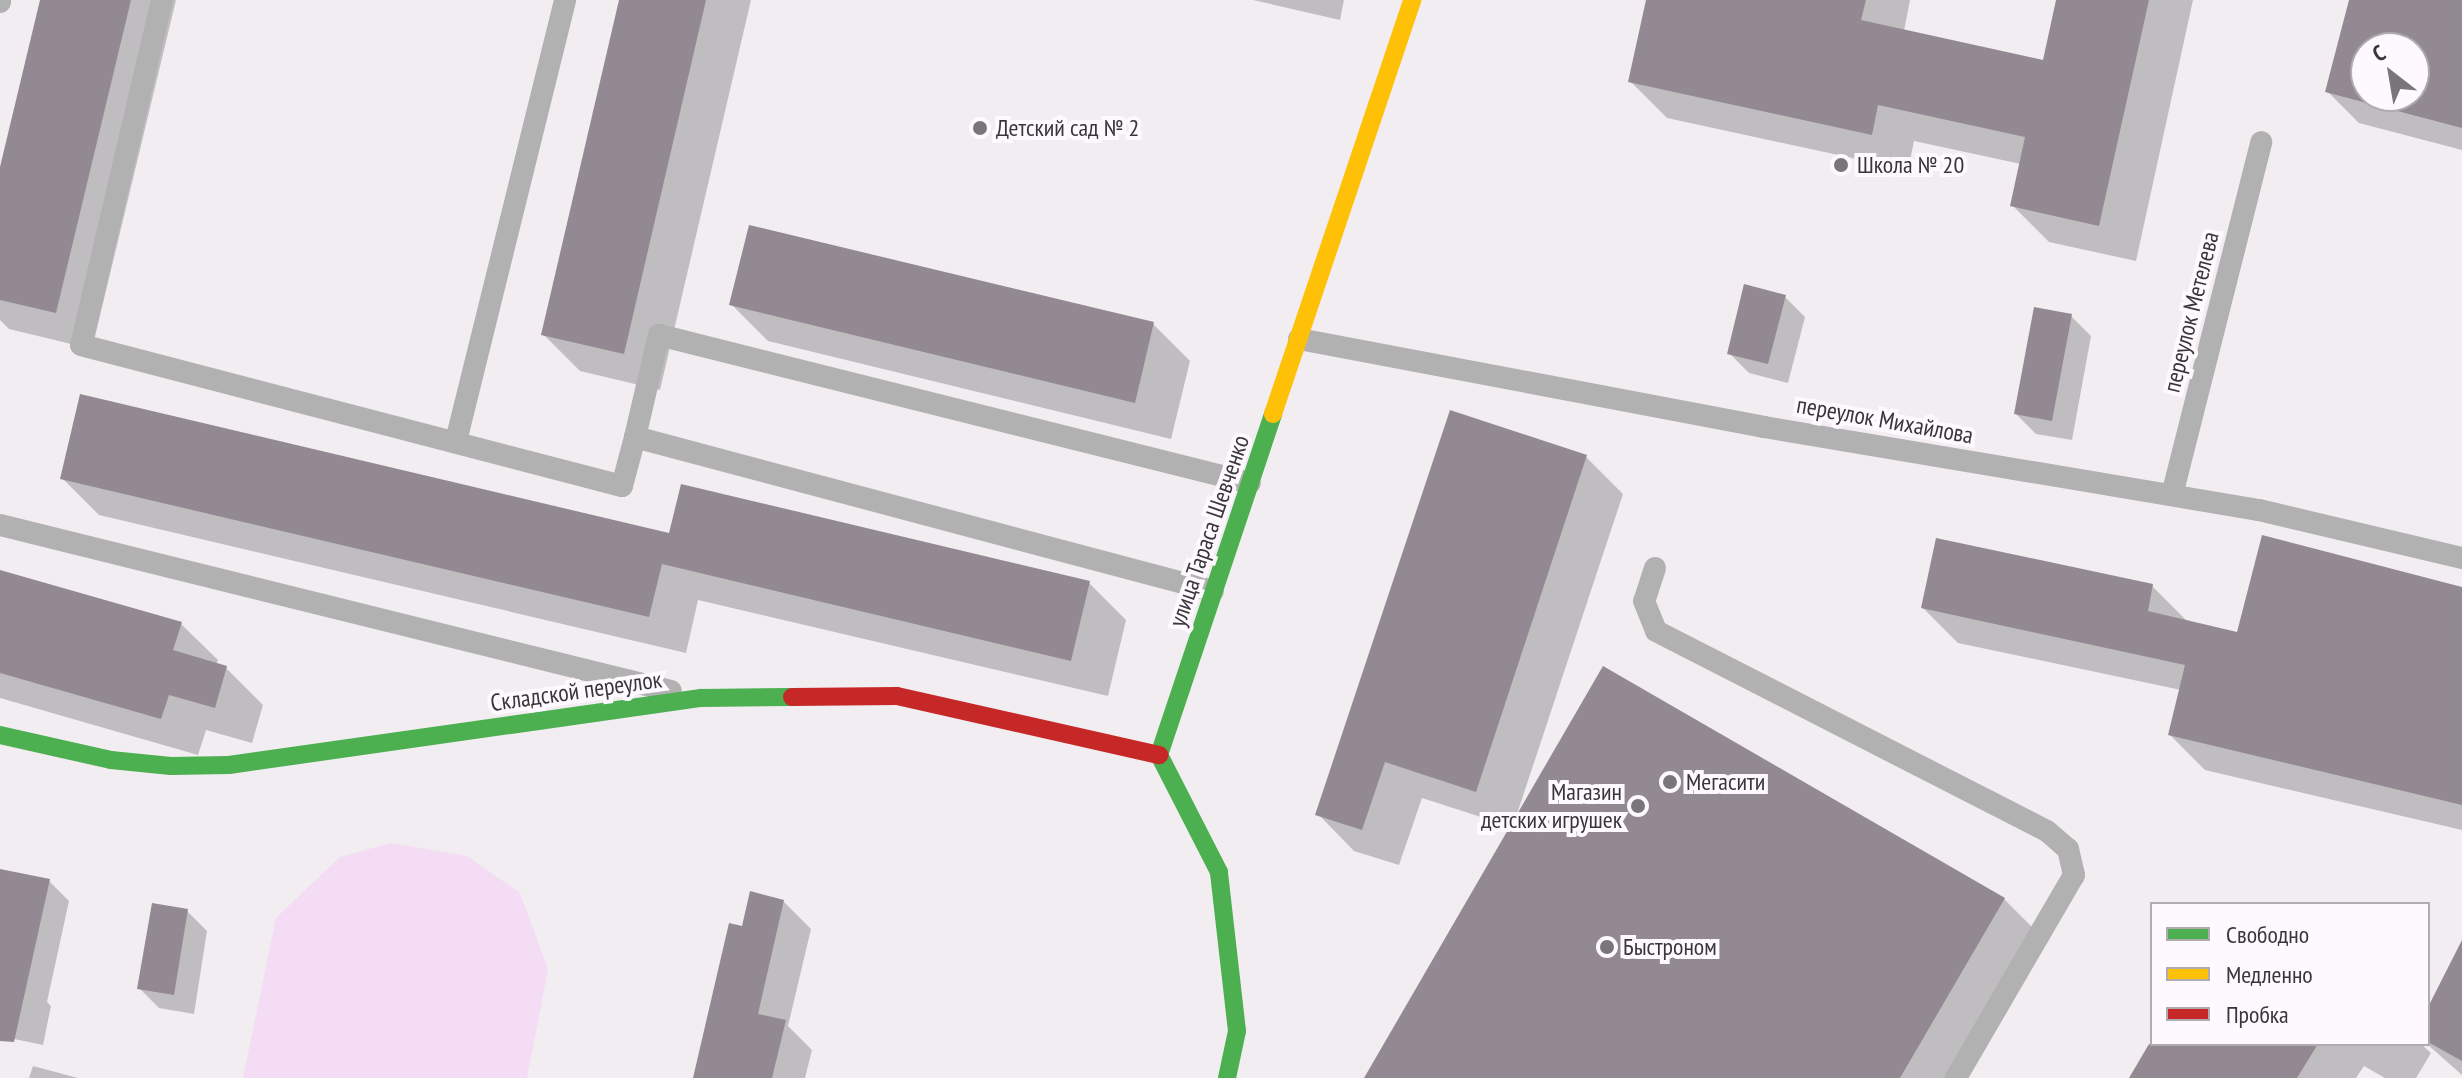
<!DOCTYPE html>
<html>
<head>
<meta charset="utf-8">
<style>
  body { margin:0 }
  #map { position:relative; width:2462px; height:1078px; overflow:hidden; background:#f1edf1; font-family:"PT Sans Narrow",sans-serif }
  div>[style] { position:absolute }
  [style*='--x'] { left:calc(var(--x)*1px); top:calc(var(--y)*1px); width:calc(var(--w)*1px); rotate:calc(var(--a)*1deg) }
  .green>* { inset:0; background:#f4dcf4 }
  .shadow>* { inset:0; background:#0003 }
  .building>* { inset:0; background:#938993 }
  .lane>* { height:22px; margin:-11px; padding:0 11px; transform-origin:11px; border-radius:11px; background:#b2b1b2 }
  .fast>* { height:18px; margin:-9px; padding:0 9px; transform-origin:9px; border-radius:9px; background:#4caf50 }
  .slow>* { height:18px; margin:-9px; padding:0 9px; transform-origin:9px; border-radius:9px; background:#ffc107 }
  .jam>* { height:18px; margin:-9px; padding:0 9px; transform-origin:9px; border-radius:9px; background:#c62828 }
  .dots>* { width:22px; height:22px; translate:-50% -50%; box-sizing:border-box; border:4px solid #fef9fe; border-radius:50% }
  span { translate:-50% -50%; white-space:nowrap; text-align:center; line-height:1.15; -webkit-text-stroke:8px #fef9fe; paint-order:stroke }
  .poi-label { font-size:24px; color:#383638 }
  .left { translate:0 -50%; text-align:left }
  .right { translate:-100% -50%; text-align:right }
  .street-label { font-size:24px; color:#383638 }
  .legend { position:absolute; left:2150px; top:902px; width:280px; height:144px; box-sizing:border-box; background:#fef9fe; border:2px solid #afabaf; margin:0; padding:10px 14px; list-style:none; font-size:24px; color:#383638 }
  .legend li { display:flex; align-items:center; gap:16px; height:40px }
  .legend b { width:40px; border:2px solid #afabaf }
  .north { position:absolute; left:2350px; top:32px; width:80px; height:80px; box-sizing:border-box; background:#fef9fe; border:2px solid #afabaf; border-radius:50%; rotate:329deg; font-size:22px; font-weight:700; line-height:32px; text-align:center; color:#383638 }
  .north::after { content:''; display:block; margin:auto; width:28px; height:36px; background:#797679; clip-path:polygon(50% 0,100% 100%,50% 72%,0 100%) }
</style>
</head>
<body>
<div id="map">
  <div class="green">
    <div style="clip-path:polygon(391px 843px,467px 856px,520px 893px,548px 969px,527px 1078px,243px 1078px,276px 918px,340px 857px)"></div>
  </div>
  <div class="shadow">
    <div style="clip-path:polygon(42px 0,176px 0,92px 349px,9px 329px,0 320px,0 175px)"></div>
    <div style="clip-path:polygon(621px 0,751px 0,660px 390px,580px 371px,543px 334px)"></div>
    <div style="clip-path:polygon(1253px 0,1344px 0,1340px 20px)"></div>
    <div style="clip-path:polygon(1648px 0,1910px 0,1904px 31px,2044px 62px,2058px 0,2193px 0,2136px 261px,2049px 242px,2012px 205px,2021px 164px,1914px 141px,1908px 170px,1667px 118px,1630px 81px)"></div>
    <div style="clip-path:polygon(evenodd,2351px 0,2462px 0,2462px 150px,2359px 123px,2327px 91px,2351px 0,2366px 48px,2414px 48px,2414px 96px,2366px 96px,2366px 48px)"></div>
    <div style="clip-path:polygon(1785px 297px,1805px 317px,1788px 383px,1749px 373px,1729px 353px)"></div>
    <div style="clip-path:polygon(731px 304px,1153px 324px,1190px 361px,1171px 439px,768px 341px)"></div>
    <div style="clip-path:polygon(2071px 316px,2091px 336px,2072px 440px,2036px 434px,2016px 414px)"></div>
    <div style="clip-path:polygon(1586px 457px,1623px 494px,1517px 814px,2004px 899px,2041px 936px,1958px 1078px,1366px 1078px,1512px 827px,1422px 798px,1399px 865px,1354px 851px,1318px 814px)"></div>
    <div style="clip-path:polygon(62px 478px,1089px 583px,1126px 620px,1108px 696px,698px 600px,686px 653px,99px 515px)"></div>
    <div style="clip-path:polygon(0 572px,181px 624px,218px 660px,216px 665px,226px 668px,263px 705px,252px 743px,206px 730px,198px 755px,0 698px)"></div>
    <div style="clip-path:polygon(2152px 586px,2188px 622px,2239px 634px,2462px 589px,2462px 830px,2205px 770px,2170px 735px,2181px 690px,1958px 643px,1923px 608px)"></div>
    <div style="clip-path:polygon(0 871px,49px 881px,69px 901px,47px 1002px,51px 1006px,43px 1045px,0 1036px)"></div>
    <div style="clip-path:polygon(783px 901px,811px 929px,788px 1026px,812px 1050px,805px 1078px,695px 1078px,743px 928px)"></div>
    <div style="clip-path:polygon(187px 911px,207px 931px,194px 1014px,159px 1008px,139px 988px)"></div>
    <div style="clip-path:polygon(2462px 992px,2462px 1075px,2427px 1044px,2428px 1011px)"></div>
    <div style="clip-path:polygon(2152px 1044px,2421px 1044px,2431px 1053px,2416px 1078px,2385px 1078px,2364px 1066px,2356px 1078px,2131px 1078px)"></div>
    <div style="clip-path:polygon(33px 1066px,78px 1078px,29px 1078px)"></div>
  </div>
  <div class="building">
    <div style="clip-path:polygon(40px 0,131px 0,56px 313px,0 300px,0 167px)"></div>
    <div style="clip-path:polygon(619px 0,706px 0,624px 354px,541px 335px)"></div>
    <div style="clip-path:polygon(1646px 0,1866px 0,1861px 20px,2043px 60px,2056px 0,2149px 0,2099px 226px,2010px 206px,2025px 137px,1878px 105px,1872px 135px,1628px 82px)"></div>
    <div style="clip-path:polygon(evenodd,2349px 0,2462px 0,2462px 128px,2325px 92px,2349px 0,2366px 48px,2414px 48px,2414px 96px,2366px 96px,2366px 48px)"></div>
    <div style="clip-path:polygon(749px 225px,1154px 322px,1135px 403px,729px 305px)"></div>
    <div style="clip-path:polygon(1744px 284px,1786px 295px,1768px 364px,1727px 354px)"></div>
    <div style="clip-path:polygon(2034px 307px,2072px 314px,2052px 421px,2014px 414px)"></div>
    <div style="clip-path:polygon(80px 394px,669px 533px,681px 484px,1090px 581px,1071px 661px,662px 564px,649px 617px,60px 479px)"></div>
    <div style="clip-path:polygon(1450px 410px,1587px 455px,1476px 792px,1385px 762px,1362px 830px,1315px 815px)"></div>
    <div style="clip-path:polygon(2262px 535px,2462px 587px,2462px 805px,2168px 735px,2185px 665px,1921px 608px,1936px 538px,2153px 584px,2148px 611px,2237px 632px)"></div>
    <div style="clip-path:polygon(0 570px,182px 622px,173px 650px,227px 666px,215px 708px,169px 695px,161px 719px,0 673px)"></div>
    <div style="clip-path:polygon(1603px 666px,2005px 898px,1900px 1078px,1364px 1078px)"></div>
    <div style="clip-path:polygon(0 869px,50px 879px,14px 1042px,0 1041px)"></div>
    <div style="clip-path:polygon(750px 891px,784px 900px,758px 1014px,786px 1020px,772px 1078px,693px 1078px,729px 923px,742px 926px)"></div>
    <div style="clip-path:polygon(152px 903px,188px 909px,174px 995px,137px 989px)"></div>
    <div style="clip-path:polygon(2462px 940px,2462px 1061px,2428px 1042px,2428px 1007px)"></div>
    <div style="clip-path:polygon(2149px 1044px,2318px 1044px,2297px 1078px,2129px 1078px)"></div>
  </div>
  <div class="lane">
    <div style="--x:162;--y:0;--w:354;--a:103.2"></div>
    <div style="--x:81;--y:345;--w:559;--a:14.61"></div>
    <div style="--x:622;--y:486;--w:51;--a:-75.1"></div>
    <div style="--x:635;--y:437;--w:598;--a:14.92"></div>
    <div style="--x:0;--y:2;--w:2;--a:-90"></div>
    <div style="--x:1299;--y:339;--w:473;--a:10.7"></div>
    <div style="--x:1764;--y:427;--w:502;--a:9.52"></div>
    <div style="--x:2259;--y:510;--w:209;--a:13.3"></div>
    <div style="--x:635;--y:437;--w:105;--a:-76.8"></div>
    <div style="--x:659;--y:335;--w:609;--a:14.06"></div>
    <div style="--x:456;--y:441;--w:454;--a:-76.1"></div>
    <div style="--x:2172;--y:495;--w:364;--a:-75.8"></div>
    <div style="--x:0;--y:525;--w:691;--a:13.9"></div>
    <div style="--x:1655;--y:568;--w:35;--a:108"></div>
    <div style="--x:1644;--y:601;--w:32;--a:68"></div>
    <div style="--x:1656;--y:631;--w:439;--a:27.1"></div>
    <div style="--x:2047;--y:831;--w:28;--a:41"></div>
    <div style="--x:2068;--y:849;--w:27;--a:77"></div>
    <div style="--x:2074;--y:875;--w:235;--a:120.2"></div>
  </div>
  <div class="fast">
    <div style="--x:0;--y:735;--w:114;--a:12.7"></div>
    <div style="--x:111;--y:760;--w:60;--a:5.7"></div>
    <div style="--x:171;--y:766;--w:58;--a:-1"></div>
    <div style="--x:229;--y:765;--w:477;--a:-8.1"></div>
    <div style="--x:701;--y:698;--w:91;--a:-0.6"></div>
    <div style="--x:1227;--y:1078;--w:48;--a:-78"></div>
    <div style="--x:1237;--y:1031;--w:160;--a:-96.5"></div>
    <div style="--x:1219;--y:872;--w:131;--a:-117.1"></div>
    <div style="--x:1159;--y:755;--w:360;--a:-71.5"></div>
  </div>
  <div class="slow">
    <div style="--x:1273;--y:414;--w:437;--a:-71.4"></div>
  </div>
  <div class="jam">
    <div style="--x:792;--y:697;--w:105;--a:-0.5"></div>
    <div style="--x:897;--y:696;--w:269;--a:12.7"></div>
  </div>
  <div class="dots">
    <div style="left:980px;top:128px;background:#797679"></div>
    <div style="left:1841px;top:165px;background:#797679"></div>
    <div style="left:1670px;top:782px;background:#797679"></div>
    <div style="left:1638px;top:806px;background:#797679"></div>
    <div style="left:1607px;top:947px;background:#797679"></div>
  </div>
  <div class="poi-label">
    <span class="left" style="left:996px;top:128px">Детский сад № 2</span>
    <span class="left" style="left:1857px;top:165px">Школа № 20</span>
    <span class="left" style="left:1686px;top:782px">Мегасити</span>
    <span class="right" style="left:1622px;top:806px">Магазин<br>детских игрушек</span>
    <span class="left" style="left:1623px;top:947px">Быстроном</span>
  </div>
  <div class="street-label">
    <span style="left:2191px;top:312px;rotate:-76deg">переулок Метелева</span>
    <span style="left:1885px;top:420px;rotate:10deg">переулок Михайлова</span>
    <span style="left:1209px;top:531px;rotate:-71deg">улица Тараса Шевченко</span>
    <span style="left:576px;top:691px;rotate:-8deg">Складской переулок</span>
  </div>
  <ul class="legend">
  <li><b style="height:10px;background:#4caf50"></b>Свободно</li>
  <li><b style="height:10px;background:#ffc107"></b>Медленно</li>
  <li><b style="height:10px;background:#c62828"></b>Пробка</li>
  </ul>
  <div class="north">С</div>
</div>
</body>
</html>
